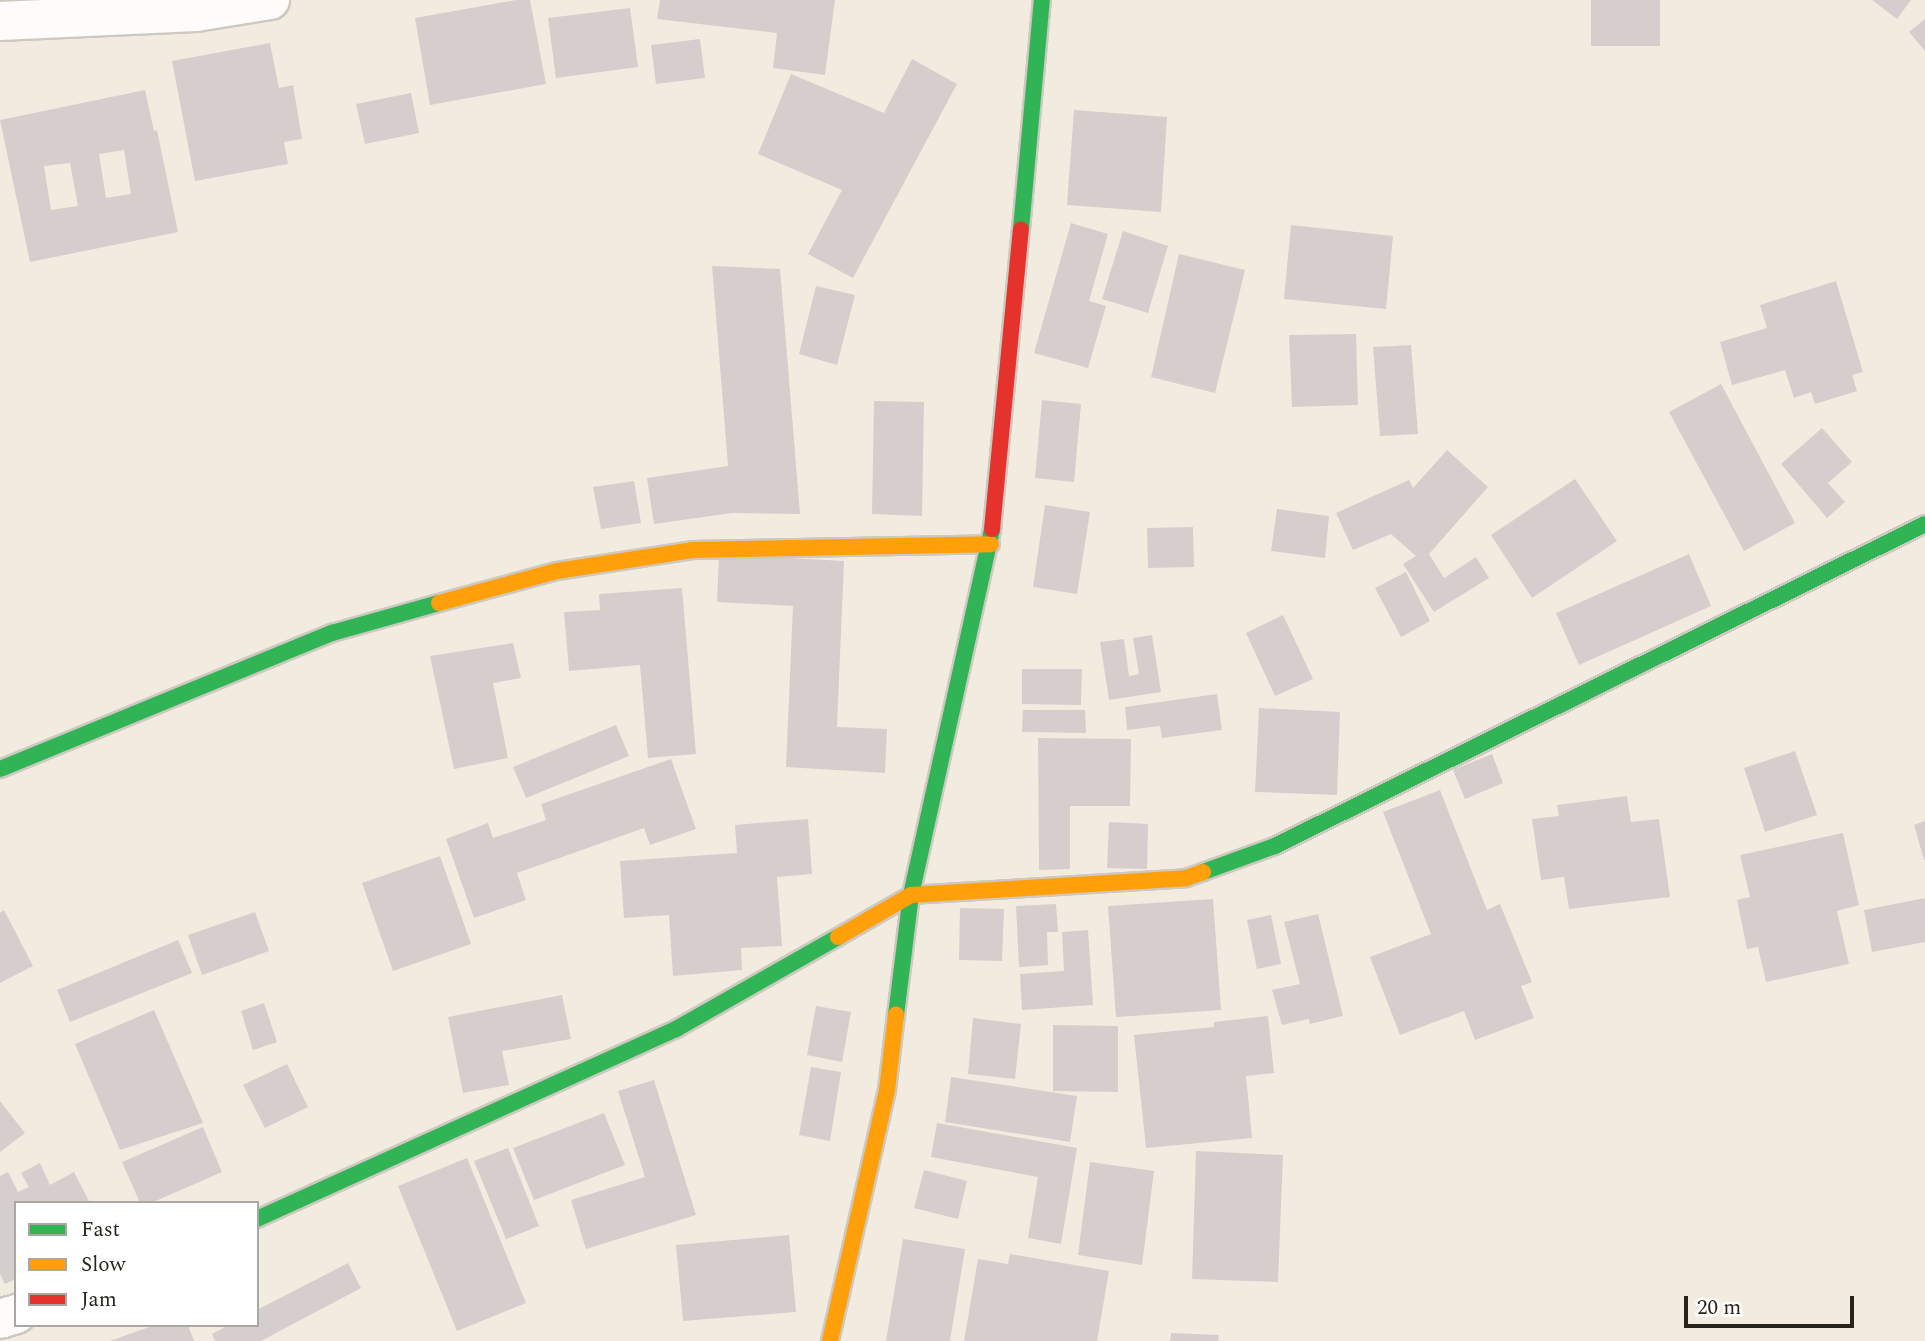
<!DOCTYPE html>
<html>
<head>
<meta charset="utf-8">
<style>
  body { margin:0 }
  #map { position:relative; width:1925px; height:1341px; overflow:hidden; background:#f2ece0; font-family:Spectral,serif }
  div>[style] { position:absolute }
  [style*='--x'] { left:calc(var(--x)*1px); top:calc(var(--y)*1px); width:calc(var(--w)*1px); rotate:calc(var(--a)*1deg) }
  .building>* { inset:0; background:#d5cecc }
  .roads { filter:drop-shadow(2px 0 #cec9c0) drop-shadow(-2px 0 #cec9c0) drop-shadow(0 2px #cec9c0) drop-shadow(0 -2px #cec9c0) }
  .street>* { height:38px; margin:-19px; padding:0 19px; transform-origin:19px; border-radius:19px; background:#fdfcfa }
  .fast>* { height:16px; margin:-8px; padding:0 8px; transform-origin:8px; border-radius:8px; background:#30b455 }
  .slow>* { height:16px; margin:-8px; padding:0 8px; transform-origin:8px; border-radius:8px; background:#ff9f0a }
  .jam>* { height:16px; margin:-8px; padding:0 8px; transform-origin:8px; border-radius:8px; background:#e5322d }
  span { translate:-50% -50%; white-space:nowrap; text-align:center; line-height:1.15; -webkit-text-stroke:6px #fefefe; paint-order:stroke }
  .legend { position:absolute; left:14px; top:1201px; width:245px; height:126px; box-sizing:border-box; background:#fefefe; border:2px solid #a8a7a4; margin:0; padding:9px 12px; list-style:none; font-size:21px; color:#27241c }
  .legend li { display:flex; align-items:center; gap:14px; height:35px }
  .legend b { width:35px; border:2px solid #a8a7a4 }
  .scale { position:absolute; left:1684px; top:1296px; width:170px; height:32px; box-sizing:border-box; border:4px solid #27241c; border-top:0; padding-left:9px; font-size:21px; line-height:24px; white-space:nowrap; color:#27241c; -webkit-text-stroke:5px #fefefe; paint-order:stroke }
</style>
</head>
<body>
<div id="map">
  <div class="building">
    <div style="clip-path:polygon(516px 0,530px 0,546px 84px,430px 105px,415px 18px)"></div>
    <div style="clip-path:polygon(660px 0,835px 0,825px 75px,773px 68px,777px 33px,657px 19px)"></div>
    <div style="clip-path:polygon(1591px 0,1660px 0,1660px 46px,1591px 46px)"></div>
    <div style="clip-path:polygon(1872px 0,1911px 0,1897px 19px)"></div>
    <div style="clip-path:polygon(630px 8px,638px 67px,556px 78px,548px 18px)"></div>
    <div style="clip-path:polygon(1925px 19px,1925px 51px,1909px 32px)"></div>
    <div style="clip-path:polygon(700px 39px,705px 78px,656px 84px,651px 45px)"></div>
    <div style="clip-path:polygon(270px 43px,279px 88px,293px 85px,302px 139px,284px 142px,288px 164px,195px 181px,172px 61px)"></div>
    <div style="clip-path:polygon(912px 59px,957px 84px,853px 278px,808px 254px,842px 190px,758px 154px,791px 74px,884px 113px)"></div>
    <div style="clip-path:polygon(evenodd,145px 90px,154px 131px,157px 130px,178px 232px,30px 262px,0 120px,145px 90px,124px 150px,131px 194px,106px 198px,99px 154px,124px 150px,145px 90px,70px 163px,78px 206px,51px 210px,44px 166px,70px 163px)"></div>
    <div style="clip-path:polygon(411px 93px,419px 133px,365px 144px,356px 104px)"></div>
    <div style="clip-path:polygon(1074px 110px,1167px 117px,1161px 212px,1067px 205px)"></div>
    <div style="clip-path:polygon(1071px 223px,1108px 234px,1089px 301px,1106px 306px,1088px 368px,1034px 353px)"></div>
    <div style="clip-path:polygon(1291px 225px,1393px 236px,1386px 309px,1284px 299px)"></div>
    <div style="clip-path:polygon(1123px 231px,1168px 246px,1148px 313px,1102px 299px)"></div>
    <div style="clip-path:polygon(1179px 254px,1245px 270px,1215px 393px,1151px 377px)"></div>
    <div style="clip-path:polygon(712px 266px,780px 269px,800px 514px,732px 513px,654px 524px,647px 478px,728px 466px)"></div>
    <div style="clip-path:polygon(1836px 281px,1863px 372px,1852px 375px,1857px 391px,1815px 404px,1811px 392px,1794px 398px,1785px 370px,1732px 385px,1720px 342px,1767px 328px,1760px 305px)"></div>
    <div style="clip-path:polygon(816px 286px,855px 295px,837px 365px,799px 354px)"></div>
    <div style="clip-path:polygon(1356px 334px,1358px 405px,1292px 407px,1289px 335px)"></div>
    <div style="clip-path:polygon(1411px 345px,1418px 434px,1380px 436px,1373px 347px)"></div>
    <div style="clip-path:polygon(1721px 384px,1795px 523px,1744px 551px,1669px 412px)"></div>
    <div style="clip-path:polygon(1042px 400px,1081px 404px,1074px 482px,1035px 478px)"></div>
    <div style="clip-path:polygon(874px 401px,924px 402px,922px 516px,872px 514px)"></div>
    <div style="clip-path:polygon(1822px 428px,1852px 462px,1828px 483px,1845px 502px,1827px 518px,1781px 464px)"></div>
    <div style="clip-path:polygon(1447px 450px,1488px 487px,1429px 554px,1444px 578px,1476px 557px,1489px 578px,1434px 612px,1403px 564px,1416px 556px,1391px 534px,1353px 550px,1336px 513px,1409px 480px,1413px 488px)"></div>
    <div style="clip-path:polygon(1575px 479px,1617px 541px,1532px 598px,1491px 535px)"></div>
    <div style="clip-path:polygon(634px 481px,641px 523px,601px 529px,593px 487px)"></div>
    <div style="clip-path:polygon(1045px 505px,1090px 512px,1077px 594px,1033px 587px)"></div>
    <div style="clip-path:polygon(1277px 509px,1329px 516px,1325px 558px,1271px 551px)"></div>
    <div style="clip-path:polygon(1193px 527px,1194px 567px,1148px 568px,1147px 528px)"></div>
    <div style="clip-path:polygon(719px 554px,844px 561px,837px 727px,887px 729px,885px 773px,786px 767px,793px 606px,717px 602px)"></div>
    <div style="clip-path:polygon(1689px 554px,1711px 606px,1579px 665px,1556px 613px)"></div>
    <div style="clip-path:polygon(1406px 572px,1430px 621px,1401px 637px,1375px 588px)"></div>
    <div style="clip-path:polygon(682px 588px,696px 754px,648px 758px,640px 665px,569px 671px,564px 612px,600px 610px,599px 594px)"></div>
    <div style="clip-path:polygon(1283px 615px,1313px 679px,1275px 696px,1246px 633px)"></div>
    <div style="clip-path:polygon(1152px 635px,1161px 692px,1109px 700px,1100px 642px,1124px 639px,1129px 676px,1139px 674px,1133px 638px)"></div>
    <div style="clip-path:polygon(513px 643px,521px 678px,493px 683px,508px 758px,454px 769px,430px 656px)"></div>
    <div style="clip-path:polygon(1022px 669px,1082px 669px,1081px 705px,1022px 704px)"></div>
    <div style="clip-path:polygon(1217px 694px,1222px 730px,1162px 738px,1160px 726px,1127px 730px,1125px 707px)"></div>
    <div style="clip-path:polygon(1259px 708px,1340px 712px,1337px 795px,1255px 792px)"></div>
    <div style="clip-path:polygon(1023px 710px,1085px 710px,1086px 733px,1022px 732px)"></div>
    <div style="clip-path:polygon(616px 725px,629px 756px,526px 798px,513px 767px)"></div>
    <div style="clip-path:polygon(1038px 738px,1131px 739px,1130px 806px,1070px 806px,1070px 869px,1039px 870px)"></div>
    <div style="clip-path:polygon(1795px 751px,1817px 815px,1765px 832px,1744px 768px)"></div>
    <div style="clip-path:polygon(1492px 754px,1503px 783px,1465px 799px,1453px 770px)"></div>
    <div style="clip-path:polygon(671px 759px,696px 829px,650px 845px,644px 828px,517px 873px,526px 900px,474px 918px,446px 839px,488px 823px,493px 838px,546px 820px,541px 804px)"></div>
    <div style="clip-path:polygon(1440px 790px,1487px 910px,1500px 904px,1532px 982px,1521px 986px,1534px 1018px,1475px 1040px,1464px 1011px,1400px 1035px,1370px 957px,1431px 934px,1383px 812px)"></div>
    <div style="clip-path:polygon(1627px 796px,1631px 822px,1659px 819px,1670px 897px,1569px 909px,1564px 877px,1541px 880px,1532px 819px,1559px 816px,1557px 805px)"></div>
    <div style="clip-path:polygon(808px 819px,812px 874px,777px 877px,782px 946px,741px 948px,742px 970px,673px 976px,669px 915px,624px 918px,620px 861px,737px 853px,735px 825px)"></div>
    <div style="clip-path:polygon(1925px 821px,1925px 860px,1924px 860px,1914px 825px)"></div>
    <div style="clip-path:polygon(1109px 822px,1148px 824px,1147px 869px,1107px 868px)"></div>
    <div style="clip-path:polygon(1843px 833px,1859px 905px,1837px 911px,1849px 964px,1766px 982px,1758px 947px,1747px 949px,1737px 900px,1750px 897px,1740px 855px)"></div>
    <div style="clip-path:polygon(440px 856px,471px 944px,393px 971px,362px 883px)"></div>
    <div style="clip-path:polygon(1925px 898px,1925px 942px,1872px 952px,1864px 910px)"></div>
    <div style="clip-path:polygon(1213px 899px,1221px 1010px,1116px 1017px,1108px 906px)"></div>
    <div style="clip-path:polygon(1056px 904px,1058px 932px,1047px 932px,1048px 965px,1019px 967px,1016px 906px)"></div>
    <div style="clip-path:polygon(960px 908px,1004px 909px,1002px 961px,959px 960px)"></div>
    <div style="clip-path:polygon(4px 910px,33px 966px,0 983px,0 913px)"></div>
    <div style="clip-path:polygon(255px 912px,269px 951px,202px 975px,188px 935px)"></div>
    <div style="clip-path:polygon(1318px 914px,1343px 1016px,1310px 1024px,1309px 1019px,1282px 1025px,1272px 990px,1300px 984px,1284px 922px)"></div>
    <div style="clip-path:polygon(1271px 915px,1281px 964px,1257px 969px,1247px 920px)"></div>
    <div style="clip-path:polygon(1088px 930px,1093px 1005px,1022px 1010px,1020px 974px,1064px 971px,1062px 932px)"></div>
    <div style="clip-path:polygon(178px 940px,192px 973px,70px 1022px,57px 990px)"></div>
    <div style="clip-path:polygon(562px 995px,571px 1039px,502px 1051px,509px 1085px,463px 1093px,448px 1017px)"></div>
    <div style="clip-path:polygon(264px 1003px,277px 1042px,253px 1050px,241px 1011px)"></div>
    <div style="clip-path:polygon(816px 1006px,851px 1012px,842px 1062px,807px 1055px)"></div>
    <div style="clip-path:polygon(154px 1010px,203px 1123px,120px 1150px,75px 1044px)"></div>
    <div style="clip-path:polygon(1268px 1016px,1274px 1073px,1246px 1076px,1252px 1138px,1146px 1148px,1134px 1035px,1214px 1027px,1214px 1022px)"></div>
    <div style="clip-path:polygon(973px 1018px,1021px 1024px,1015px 1079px,968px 1074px)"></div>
    <div style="clip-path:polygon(1053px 1025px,1118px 1026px,1118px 1092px,1053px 1091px)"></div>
    <div style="clip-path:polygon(287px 1064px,308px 1107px,265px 1128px,243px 1085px)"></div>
    <div style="clip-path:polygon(811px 1067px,841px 1072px,830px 1141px,799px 1135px)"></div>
    <div style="clip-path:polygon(951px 1077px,1077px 1096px,1070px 1142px,945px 1122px)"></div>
    <div style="clip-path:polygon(654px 1080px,696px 1215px,586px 1249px,571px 1200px,645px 1177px,618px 1091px)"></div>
    <div style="clip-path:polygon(0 1101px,25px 1133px,0 1152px)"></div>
    <div style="clip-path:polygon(604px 1113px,625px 1165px,534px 1200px,513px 1148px)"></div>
    <div style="clip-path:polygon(937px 1123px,1077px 1148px,1061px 1244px,1028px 1238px,1038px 1177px,931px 1157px)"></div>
    <div style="clip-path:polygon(203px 1127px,222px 1172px,151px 1203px,140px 1203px,122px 1162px)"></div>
    <div style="clip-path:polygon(508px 1148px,539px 1226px,506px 1239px,474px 1161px)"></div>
    <div style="clip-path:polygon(1196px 1151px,1283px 1155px,1278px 1282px,1192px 1279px)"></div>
    <div style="clip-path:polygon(467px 1158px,526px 1303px,457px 1331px,398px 1186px)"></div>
    <div style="clip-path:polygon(1090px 1162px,1154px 1171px,1142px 1265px,1078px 1255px)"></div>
    <div style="clip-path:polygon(40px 1163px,50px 1185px,74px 1172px,90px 1203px,16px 1203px,16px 1279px,5px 1284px,0 1274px,0 1176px,8px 1172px,18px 1192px,29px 1187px,21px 1173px)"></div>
    <div style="clip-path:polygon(924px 1170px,967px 1181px,958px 1219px,914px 1208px)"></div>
    <div style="clip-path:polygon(789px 1235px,796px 1312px,683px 1321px,676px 1245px)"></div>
    <div style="clip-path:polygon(903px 1239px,965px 1249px,950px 1341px,886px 1341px)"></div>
    <div style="clip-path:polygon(1010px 1254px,1109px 1271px,1097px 1341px,964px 1341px,978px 1259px,1008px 1264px)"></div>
    <div style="clip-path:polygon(348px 1263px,361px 1288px,261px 1341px,215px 1341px,212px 1334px,229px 1325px,257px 1325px,257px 1310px)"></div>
    <div style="clip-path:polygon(155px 1325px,188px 1325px,194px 1341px,110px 1341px)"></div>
    <div style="clip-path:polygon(1171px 1333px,1219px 1335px,1218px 1341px,1170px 1341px)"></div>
  </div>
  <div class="roads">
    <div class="street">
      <div style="--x:0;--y:21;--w:196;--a:-2.6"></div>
      <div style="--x:196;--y:12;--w:75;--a:-9.2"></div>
      <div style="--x:0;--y:1319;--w:17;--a:-17"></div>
    </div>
    <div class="fast">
      <div style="--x:1021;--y:229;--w:230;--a:-84.8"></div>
      <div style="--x:0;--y:769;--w:359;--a:-22.3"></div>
      <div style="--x:332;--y:633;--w:111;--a:-15.7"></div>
      <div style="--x:1203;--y:872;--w:77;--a:-19.9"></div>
      <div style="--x:1275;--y:846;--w:725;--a:-26.35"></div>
      <div style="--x:896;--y:1015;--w:121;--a:-82.9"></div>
      <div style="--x:911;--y:895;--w:375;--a:-77.5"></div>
      <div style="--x:257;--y:1219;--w:460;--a:-24.4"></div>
      <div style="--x:676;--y:1029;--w:186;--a:-29.6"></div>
    </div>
    <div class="slow">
      <div style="--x:439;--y:603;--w:122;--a:-15.2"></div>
      <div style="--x:557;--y:571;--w:137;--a:-8.8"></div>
      <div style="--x:692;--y:550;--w:299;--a:-1.1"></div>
      <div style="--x:838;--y:937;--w:84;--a:-29.9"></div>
      <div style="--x:911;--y:895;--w:276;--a:-3.5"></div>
      <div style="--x:1186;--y:878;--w:18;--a:-19"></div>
      <div style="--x:830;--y:1341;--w:257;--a:-77.2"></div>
      <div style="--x:887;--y:1090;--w:76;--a:-83.2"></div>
    </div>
    <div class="jam">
      <div style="--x:992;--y:529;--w:301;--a:-84.5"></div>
    </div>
  </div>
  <ul class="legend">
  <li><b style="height:9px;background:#30b455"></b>Fast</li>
  <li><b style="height:9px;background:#ff9f0a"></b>Slow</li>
  <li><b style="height:9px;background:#e5322d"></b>Jam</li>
  </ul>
  <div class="scale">20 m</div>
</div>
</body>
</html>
